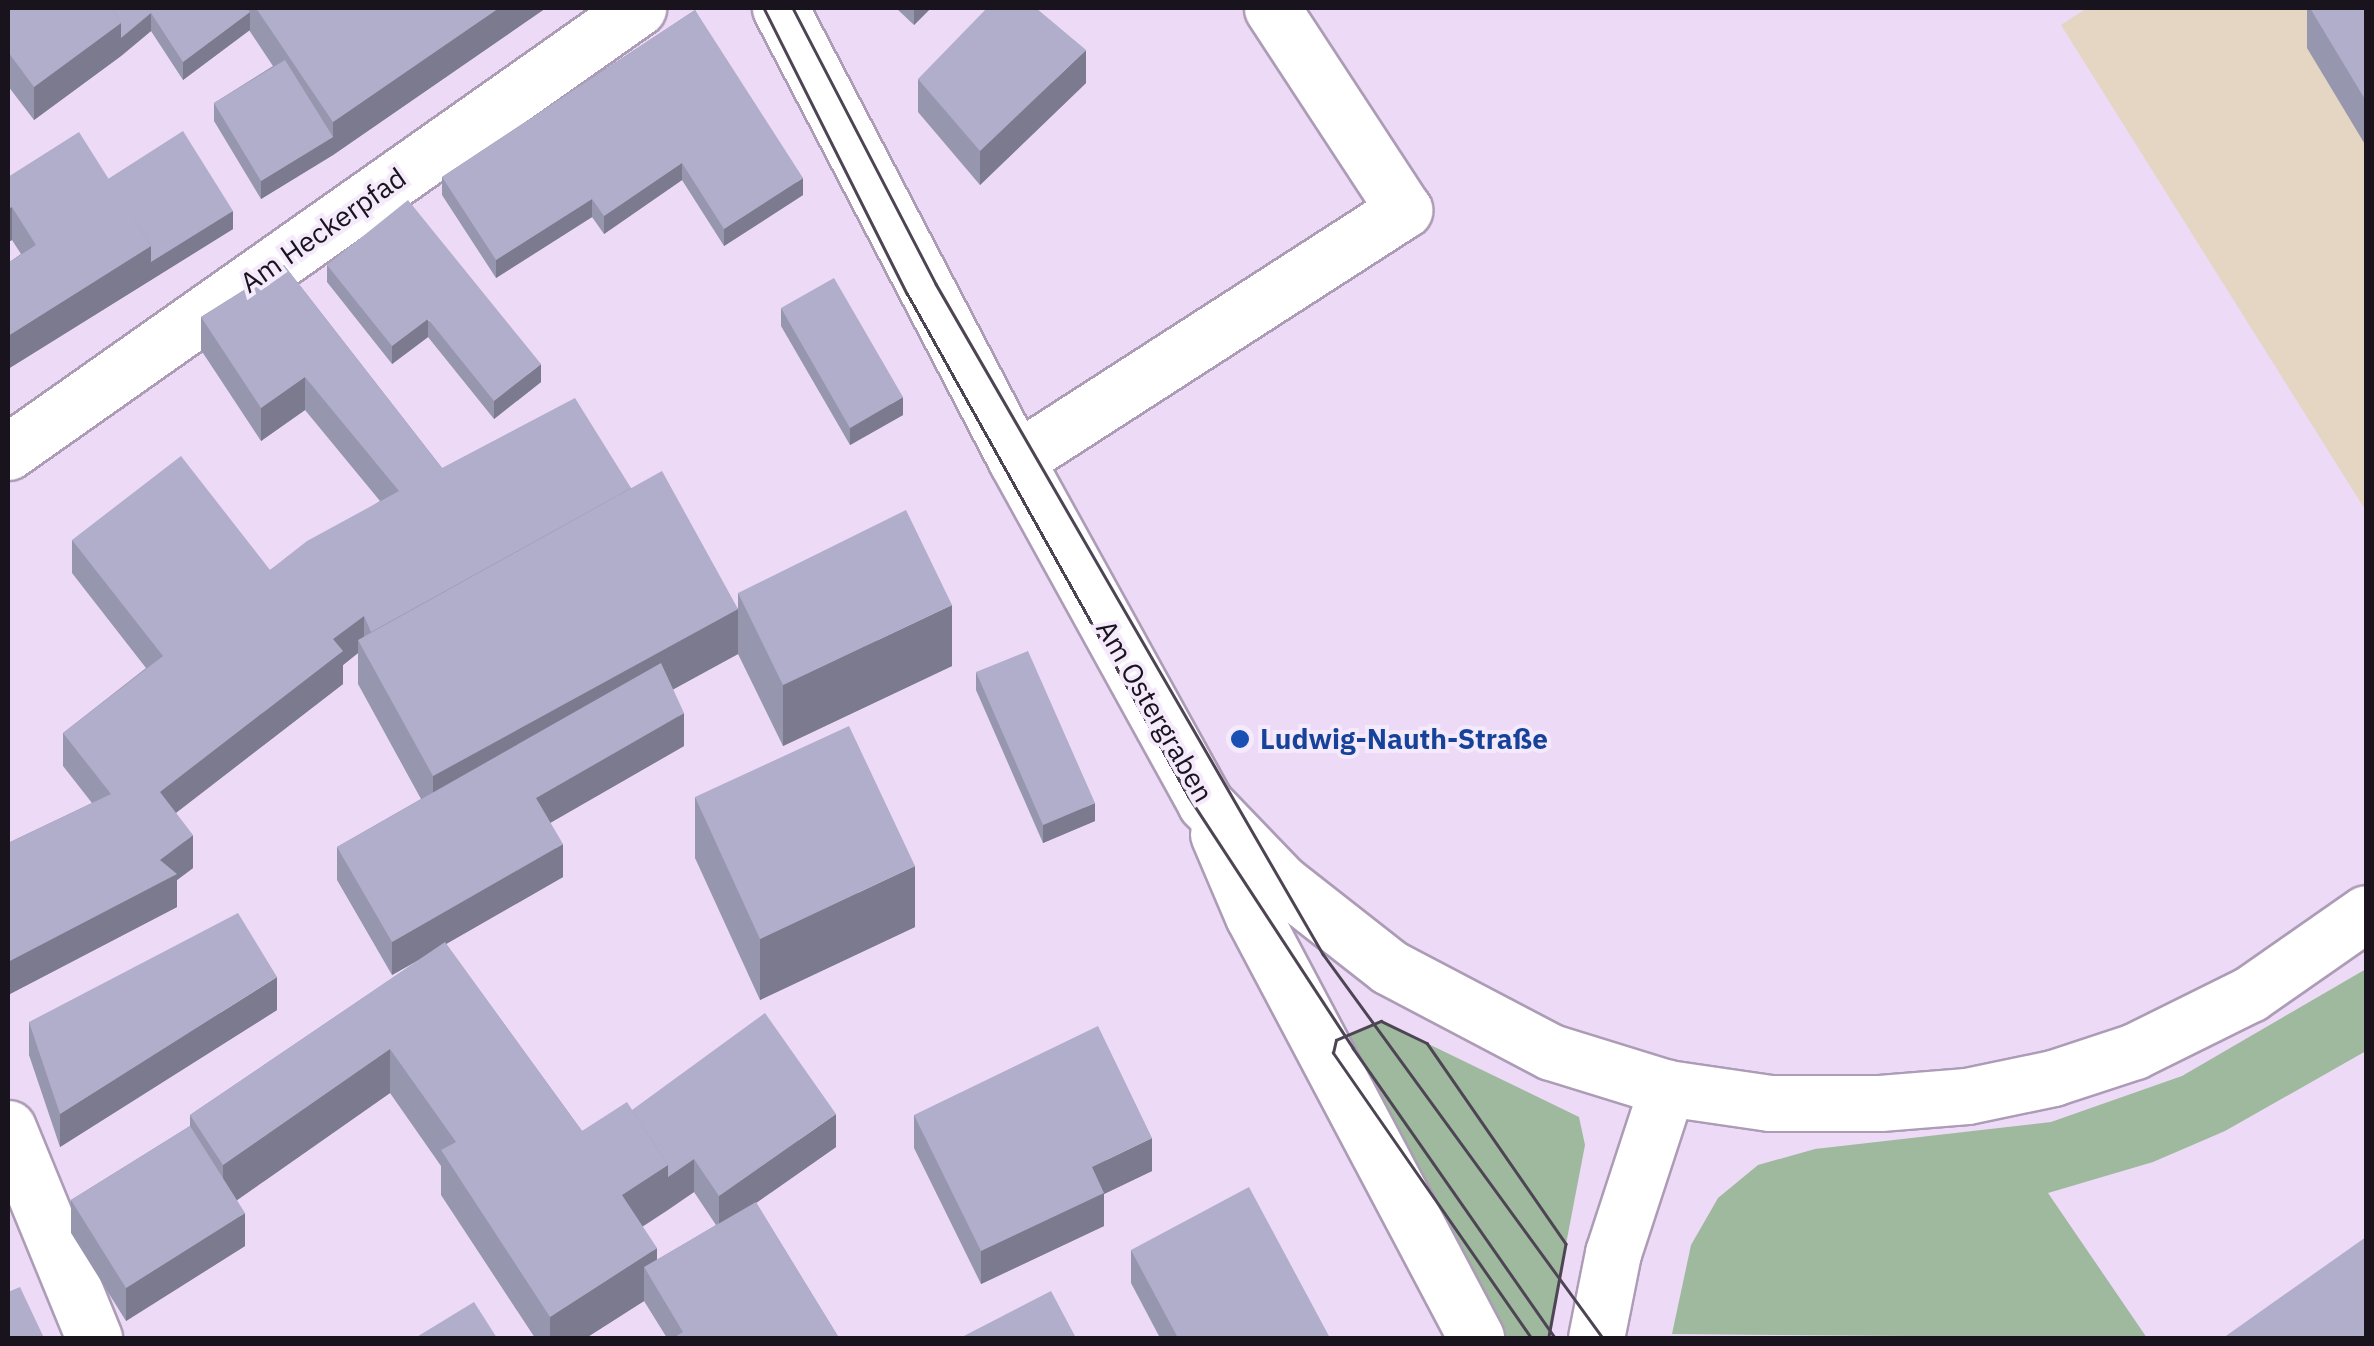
<!DOCTYPE html>
<html>
<head>
<meta charset="utf-8">
<style>
  body { margin:0 }
  #map { position:relative; width:2374px; height:1346px; overflow:hidden; background:#ecdaf6; font-family:"IBM Plex Sans",sans-serif }
  div>[style] { position:absolute }
  [style*='--x'] { left:calc(var(--x)*1px); top:calc(var(--y)*1px); width:calc(var(--w)*1px); rotate:calc(var(--a)*1deg) }
  .industrial>* { inset:0; background:#e5d5c3 }
  .green>* { inset:0; background:#9eb99d }
  .roads { filter:drop-shadow(2px 0 #ad9cb6) drop-shadow(-2px 0 #ad9cb6) drop-shadow(0 2px #ad9cb6) drop-shadow(0 -2px #ad9cb6) }
  .minor>* { height:55px; margin:-27.5px; padding:0 27.5px; transform-origin:27.5px; border-radius:27.5px; background:#fff }
  .tram>* { height:2.5px; margin:-1.25px; padding:0 1.25px; transform-origin:1.25px; border-radius:1.25px; background:#4e4554 }
  .wall>* { inset:0; background:#9796af }
  .shaded-wall>* { inset:0; background:#7b7a8e }
  .building>* { inset:0; background:#b0aecb }
  .dots>* { width:28px; height:28px; translate:-50% -50%; box-sizing:border-box; border:5px solid #f5eafb; border-radius:50% }
  span { translate:-50% -50%; white-space:nowrap; text-align:center; line-height:1.15; -webkit-text-stroke:8px #f5eafb; paint-order:stroke }
  .street-label { font-size:28px; color:#19131d }
  .transit-label { font-size:28px; color:#164399; font-weight:700 }
  .left { translate:0 -50%; text-align:left }
  .frame { position:absolute; inset:0; border:10px solid #19131d; pointer-events:none }
</style>
</head>
<body>
<div id="map">
  <div class="industrial">
    <div style="clip-path:polygon(2087px 8px,2366px 8px,2366px 511px,2061px 25px)"></div>
  </div>
  <div class="green">
    <div style="clip-path:polygon(2366px 969px,2366px 1051px,2225px 1131px,2153px 1162px,2048px 1193px,2147px 1338px,1672px 1334px,1691px 1245px,1718px 1198px,1758px 1165px,1815px 1149px,2051px 1122px,2182px 1076px)"></div>
    <div style="clip-path:polygon(1381px 1021px,1579px 1117px,1585px 1145px,1548px 1338px,1485px 1338px,1336px 1040px)"></div>
  </div>
  <div class="roads">
    <div class="minor">
      <div style="--x:780;--y:8;--w:510;--a:62.43"></div>
      <div style="--x:1016;--y:460;--w:392;--a:61.1"></div>
      <div style="--x:1205;--y:803;--w:111;--a:46.1"></div>
      <div style="--x:1282;--y:883;--w:136;--a:38.1"></div>
      <div style="--x:1389;--y:967;--w:183;--a:27.7"></div>
      <div style="--x:1551;--y:1052;--w:121;--a:17.2"></div>
      <div style="--x:1667;--y:1088;--w:104;--a:8.3"></div>
      <div style="--x:1770;--y:1103;--w:110;--a:0"></div>
      <div style="--x:1880;--y:1103;--w:87;--a:-4.6"></div>
      <div style="--x:1967;--y:1096;--w:88;--a:-11.8"></div>
      <div style="--x:2053;--y:1078;--w:86;--a:-18.2"></div>
      <div style="--x:2135;--y:1051;--w:128;--a:-26.4"></div>
      <div style="--x:2250;--y:994;--w:141;--a:-34.9"></div>
      <div style="--x:8;--y:452;--w:771;--a:-35.17"></div>
      <div style="--x:1016;--y:460;--w:462;--a:-32.8"></div>
      <div style="--x:1404;--y:210;--w:241;--a:-123.2"></div>
      <div style="--x:1218;--y:834;--w:89;--a:66.9"></div>
      <div style="--x:1253;--y:916;--w:477;--a:62.1"></div>
      <div style="--x:8;--y:1128;--w:227;--a:67.7"></div>
      <div style="--x:1596;--y:1338;--w:87;--a:-78.7"></div>
      <div style="--x:1613;--y:1253;--w:174;--a:-71.9"></div>
    </div>
  </div>
  <div class="tram">
    <div style="--x:764;--y:8;--w:319;--a:63.4"></div>
    <div style="--x:907;--y:293;--w:578;--a:60.77"></div>
    <div style="--x:1189;--y:797;--w:300;--a:56.8"></div>
    <div style="--x:1353;--y:1048;--w:353;--a:55.1"></div>
    <div style="--x:793;--y:8;--w:311;--a:62.6"></div>
    <div style="--x:936;--y:284;--w:774;--a:59.99"></div>
    <div style="--x:1323;--y:954;--w:475;--a:53.9"></div>
    <div style="--x:1531;--y:1338;--w:347;--a:-124.8"></div>
    <div style="--x:1333;--y:1053;--w:13;--a:-77"></div>
    <div style="--x:1336;--y:1040;--w:49;--a:-22.9"></div>
    <div style="--x:1381;--y:1021;--w:51;--a:25.6"></div>
    <div style="--x:1427;--y:1043;--w:244;--a:55.3"></div>
    <div style="--x:1566;--y:1244;--w:95;--a:100.4"></div>
  </div>
  <div class="wall">
    <div style="clip-path:polygon(8px 8px,546px 8px,333px 155px,261px 199px,214px 121px,214px 103px,273px 66px,249px 30px,183px 80px,151px 31px,121px 56px,34px 120px,8px 86px)"></div>
    <div style="clip-path:polygon(896px 8px,931px 8px,914px 25px)"></div>
    <div style="clip-path:polygon(2307px 8px,2366px 8px,2366px 146px,2307px 48px)"></div>
    <div style="clip-path:polygon(695px 10px,803px 195px,724px 246px,682px 180px,604px 234px,592px 217px,496px 278px,442px 195px,442px 177px)"></div>
    <div style="clip-path:polygon(918px 79px,1086px 83px,980px 185px,918px 112px)"></div>
    <div style="clip-path:polygon(8px 177px,108px 179px,233px 229px,8px 369px,8px 263px,21px 254px,12px 240px,8px 242px)"></div>
    <div style="clip-path:polygon(evenodd,284px 265px,442px 468px,631px 488px,738px 609px,738px 593px,952px 666px,783px 746px,738px 654px,673px 689px,684px 746px,550px 823px,563px 877px,446px 944px,582px 1131px,632px 1110px,836px 1147px,756px 1203px,839px 1338px,667px 1338px,644px 1301px,586px 1338px,535px 1338px,441px 1195px,441px 1166px,390px 1093px,237px 1200px,245px 1246px,126px 1321px,71px 1233px,71px 1200px,190px 1126px,190px 1115px,419px 960px,392px 975px,337px 880px,337px 847px,421px 799px,358px 684px,358px 653px,343px 665px,343px 684px,176px 813px,193px 868px,177px 880px,177px 907px,8px 995px,8px 843px,92px 803px,63px 766px,63px 733px,146px 668px,72px 573px,72px 540px,270px 570px,380px 501px,305px 410px,261px 441px,201px 350px,201px 317px,284px 265px,694px 1192px,716px 1225px,657px 1260px,642px 1226px,694px 1192px)"></div>
    <div style="clip-path:polygon(327px 265px,541px 382px,494px 419px,428px 337px,392px 364px,327px 282px)"></div>
    <div style="clip-path:polygon(781px 308px,903px 415px,850px 445px,781px 326px)"></div>
    <div style="clip-path:polygon(976px 672px,1095px 821px,1043px 843px,976px 690px)"></div>
    <div style="clip-path:polygon(695px 797px,915px 927px,760px 1000px,695px 858px)"></div>
    <div style="clip-path:polygon(277px 1010px,60px 1147px,29px 1055px,29px 1022px)"></div>
    <div style="clip-path:polygon(914px 1115px,1152px 1171px,1104px 1194px,1104px 1226px,981px 1284px,914px 1148px)"></div>
    <div style="clip-path:polygon(1131px 1250px,1330px 1338px,1160px 1338px,1131px 1283px)"></div>
  </div>
  <div class="shaded-wall">
    <div style="clip-path:polygon(499px 8px,546px 8px,333px 155px,261px 199px,261px 181px,333px 137px,333px 122px)"></div>
    <div style="clip-path:polygon(914px 8px,931px 8px,914px 25px)"></div>
    <div style="clip-path:polygon(250px 12px,250px 30px,183px 80px,183px 62px)"></div>
    <div style="clip-path:polygon(151px 13px,151px 31px,121px 56px,34px 120px,34px 87px,121px 23px)"></div>
    <div style="clip-path:polygon(1086px 50px,1086px 83px,980px 185px,980px 151px)"></div>
    <div style="clip-path:polygon(682px 163px,682px 180px,604px 234px,604px 216px)"></div>
    <div style="clip-path:polygon(803px 178px,803px 195px,724px 246px,724px 229px)"></div>
    <div style="clip-path:polygon(592px 199px,592px 217px,496px 278px,496px 260px)"></div>
    <div style="clip-path:polygon(12px 207px,12px 240px,8px 242px,8px 209px)"></div>
    <div style="clip-path:polygon(233px 211px,233px 229px,8px 369px,8px 336px,151px 246px)"></div>
    <div style="clip-path:polygon(428px 319px,428px 337px,392px 364px,392px 346px)"></div>
    <div style="clip-path:polygon(541px 364px,541px 382px,494px 419px,494px 401px)"></div>
    <div style="clip-path:polygon(305px 377px,305px 410px,261px 441px,261px 408px)"></div>
    <div style="clip-path:polygon(903px 397px,903px 415px,850px 445px,850px 428px)"></div>
    <div style="clip-path:polygon(952px 605px,952px 666px,783px 746px,783px 685px)"></div>
    <div style="clip-path:polygon(738px 609px,738px 654px,433px 821px,433px 776px)"></div>
    <div style="clip-path:polygon(364px 616px,364px 649px,358px 640px,358px 653px,343px 665px,343px 684px,160px 825px,160px 792px,333px 639px)"></div>
    <div style="clip-path:polygon(684px 713px,684px 746px,536px 831px,536px 798px)"></div>
    <div style="clip-path:polygon(1095px 803px,1095px 821px,1043px 843px,1043px 825px)"></div>
    <div style="clip-path:polygon(193px 835px,193px 868px,177px 880px,177px 907px,8px 995px,8px 962px,160px 860px)"></div>
    <div style="clip-path:polygon(563px 844px,563px 877px,392px 975px,392px 942px)"></div>
    <div style="clip-path:polygon(915px 866px,915px 927px,760px 1000px,760px 939px)"></div>
    <div style="clip-path:polygon(277px 977px,277px 1010px,60px 1147px,60px 1114px)"></div>
    <div style="clip-path:polygon(390px 1049px,390px 1093px,223px 1210px,223px 1165px)"></div>
    <div style="clip-path:polygon(836px 1114px,836px 1147px,719px 1229px,719px 1196px)"></div>
    <div style="clip-path:polygon(1152px 1138px,1152px 1171px,1104px 1194px,1104px 1226px,981px 1284px,981px 1251px,1092px 1167px)"></div>
    <div style="clip-path:polygon(694px 1159px,694px 1192px,668px 1210px,668px 1177px)"></div>
    <div style="clip-path:polygon(668px 1165px,668px 1210px,622px 1240px,622px 1195px)"></div>
    <div style="clip-path:polygon(245px 1213px,245px 1246px,126px 1321px,126px 1288px)"></div>
    <div style="clip-path:polygon(657px 1248px,657px 1288px,644px 1267px,644px 1301px,586px 1338px,550px 1338px,550px 1317px)"></div>
  </div>
  <div class="building">
    <div style="clip-path:polygon(8px 8px,112px 8px,121px 23px,34px 87px,8px 52px)"></div>
    <div style="clip-path:polygon(112px 8px,247px 8px,250px 12px,183px 62px,151px 13px,121px 38px,121px 23px)"></div>
    <div style="clip-path:polygon(256px 8px,499px 8px,333px 122px)"></div>
    <div style="clip-path:polygon(987px 8px,1036px 8px,1086px 50px,980px 151px,918px 79px)"></div>
    <div style="clip-path:polygon(2310px 8px,2366px 8px,2366px 101px)"></div>
    <div style="clip-path:polygon(695px 10px,803px 178px,724px 229px,682px 163px,604px 216px,592px 199px,496px 260px,442px 177px)"></div>
    <div style="clip-path:polygon(285px 60px,333px 137px,261px 181px,214px 103px)"></div>
    <div style="clip-path:polygon(183px 131px,233px 211px,151px 262px,151px 246px,108px 179px)"></div>
    <div style="clip-path:polygon(79px 132px,151px 246px,8px 336px,8px 263px,36px 245px,12px 207px,8px 209px,8px 177px)"></div>
    <div style="clip-path:polygon(408px 200px,541px 364px,494px 401px,428px 319px,392px 346px,327px 265px)"></div>
    <div style="clip-path:polygon(284px 265px,442px 468px,575px 398px,631px 488px,371px 632px,364px 616px,333px 639px,343px 651px,160px 792px,193px 835px,160px 860px,177px 874px,8px 962px,8px 843px,111px 794px,63px 733px,163px 656px,72px 540px,181px 456px,270px 570px,307px 541px,399px 491px,305px 377px,261px 408px,201px 317px)"></div>
    <div style="clip-path:polygon(834px 278px,903px 397px,850px 428px,781px 308px)"></div>
    <div style="clip-path:polygon(662px 471px,738px 609px,433px 776px,358px 640px)"></div>
    <div style="clip-path:polygon(906px 510px,952px 605px,783px 685px,738px 593px)"></div>
    <div style="clip-path:polygon(1028px 651px,1095px 803px,1043px 825px,976px 672px)"></div>
    <div style="clip-path:polygon(661px 663px,684px 713px,536px 798px,563px 844px,392px 942px,337px 847px)"></div>
    <div style="clip-path:polygon(849px 726px,915px 866px,760px 939px,695px 797px)"></div>
    <div style="clip-path:polygon(238px 913px,277px 977px,60px 1114px,29px 1022px)"></div>
    <div style="clip-path:polygon(445px 942px,582px 1131px,627px 1102px,668px 1165px,622px 1195px,657px 1248px,550px 1317px,441px 1150px,456px 1142px,390px 1049px,223px 1165px,190px 1115px)"></div>
    <div style="clip-path:polygon(765px 1013px,836px 1114px,719px 1196px,694px 1159px,668px 1177px,668px 1165px,632px 1110px)"></div>
    <div style="clip-path:polygon(1098px 1026px,1152px 1138px,1092px 1167px,1104px 1193px,981px 1251px,914px 1115px)"></div>
    <div style="clip-path:polygon(190px 1126px,245px 1213px,126px 1288px,71px 1200px)"></div>
    <div style="clip-path:polygon(1249px 1187px,1330px 1338px,1178px 1338px,1131px 1250px)"></div>
    <div style="clip-path:polygon(756px 1202px,839px 1338px,673px 1338px,683px 1332px,644px 1267px)"></div>
    <div style="clip-path:polygon(2366px 1237px,2366px 1338px,2223px 1338px)"></div>
    <div style="clip-path:polygon(20px 1287px,44px 1338px,8px 1338px,8px 1292px)"></div>
    <div style="clip-path:polygon(1051px 1291px,1076px 1338px,960px 1338px)"></div>
    <div style="clip-path:polygon(474px 1302px,497px 1338px,415px 1338px)"></div>
  </div>
  <div class="dots">
    <div style="left:1240px;top:739px;background:#1a4fb4"></div>
  </div>
  <div class="street-label">
    <span style="left:323px;top:230px;rotate:-35deg">Am Heckerpfad</span>
    <span style="left:1155px;top:711px;rotate:60deg">Am Ostergraben</span>
  </div>
  <div class="transit-label">
    <span class="left" style="left:1260px;top:739px">Ludwig-Nauth-Straße</span>
  </div>
  <div class="frame"></div>
</div>
</body>
</html>
